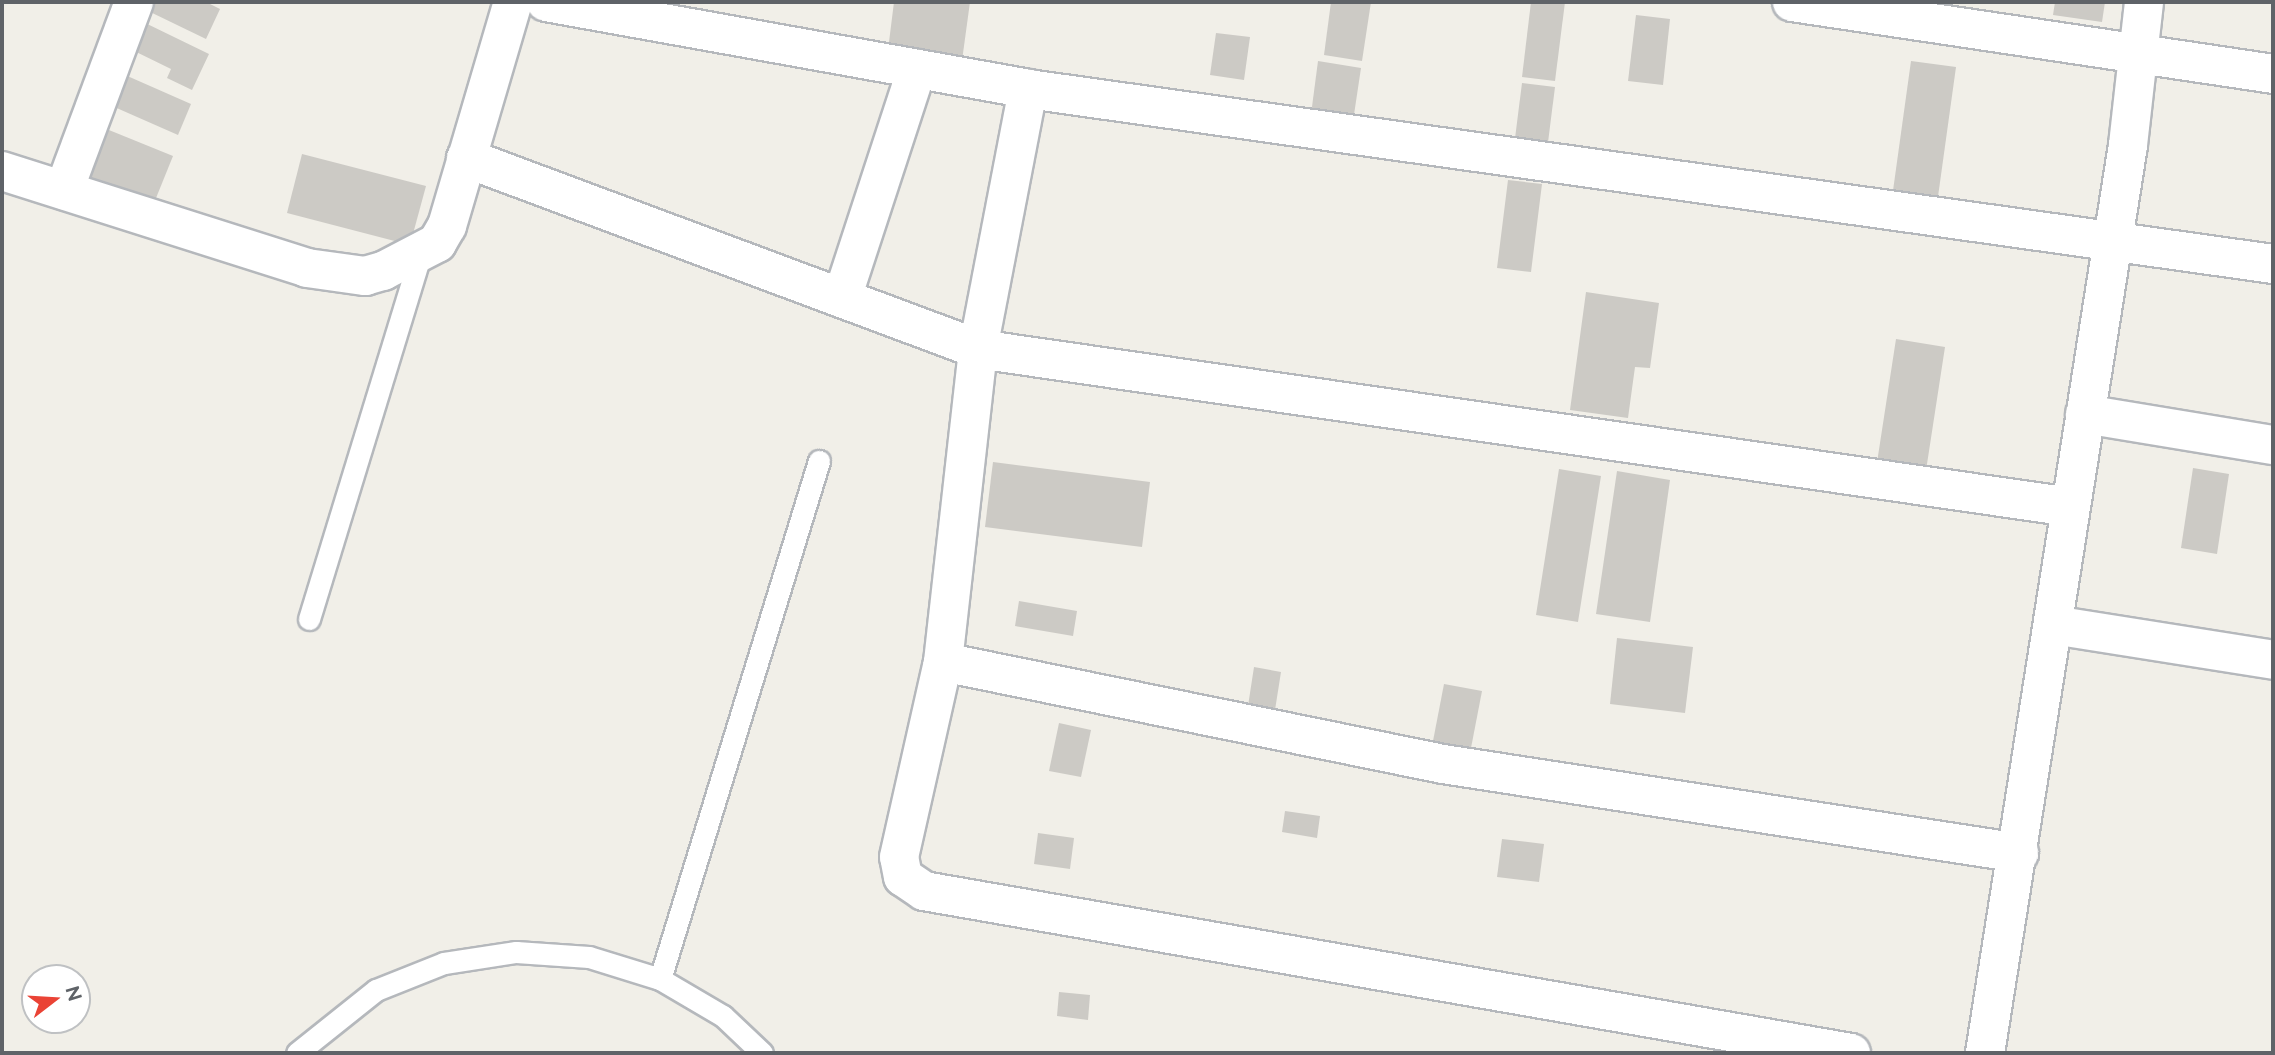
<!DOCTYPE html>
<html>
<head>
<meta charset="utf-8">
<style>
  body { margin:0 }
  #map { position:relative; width:2275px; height:1055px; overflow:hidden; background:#f1efe8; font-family:Raleway,sans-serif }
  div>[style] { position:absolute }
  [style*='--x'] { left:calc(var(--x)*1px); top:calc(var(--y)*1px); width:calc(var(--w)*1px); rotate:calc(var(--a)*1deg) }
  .building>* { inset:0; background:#cccac5 }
  .roads { filter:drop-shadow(2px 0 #b5b8bc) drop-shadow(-2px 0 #b5b8bc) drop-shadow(0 2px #b5b8bc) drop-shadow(0 -2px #b5b8bc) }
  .service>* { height:21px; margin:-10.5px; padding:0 10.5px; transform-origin:10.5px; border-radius:10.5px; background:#fff }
  .minor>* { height:38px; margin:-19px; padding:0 19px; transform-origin:19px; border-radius:19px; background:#fff }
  span { translate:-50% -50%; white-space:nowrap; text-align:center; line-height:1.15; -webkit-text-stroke:5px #fff; paint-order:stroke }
  .frame { position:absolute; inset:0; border:4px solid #5f6368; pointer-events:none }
  .north { position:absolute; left:21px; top:964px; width:70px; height:70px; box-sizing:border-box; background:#fff; border:2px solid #bfc1c3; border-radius:50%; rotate:73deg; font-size:19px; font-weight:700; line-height:28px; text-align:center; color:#5f6368 }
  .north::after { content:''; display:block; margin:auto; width:24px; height:32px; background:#ea4335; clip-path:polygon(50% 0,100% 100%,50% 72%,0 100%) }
</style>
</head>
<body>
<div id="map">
  <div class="building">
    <div style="clip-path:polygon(147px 2px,206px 2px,220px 9px,206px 39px,144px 9px)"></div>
    <div style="clip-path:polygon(894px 2px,970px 2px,961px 68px,887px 58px)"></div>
    <div style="clip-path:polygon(1331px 2px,1371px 2px,1362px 61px,1324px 55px)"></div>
    <div style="clip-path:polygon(1531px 2px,1565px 2px,1555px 81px,1522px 77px)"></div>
    <div style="clip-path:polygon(2055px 2px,2105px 2px,2102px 22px,2053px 15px)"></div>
    <div style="clip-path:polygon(1636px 15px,1670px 19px,1663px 85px,1628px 81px)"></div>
    <div style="clip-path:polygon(137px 19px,209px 54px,192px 90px,167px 78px,171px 69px,124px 46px)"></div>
    <div style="clip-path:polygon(1216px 33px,1250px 37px,1244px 80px,1210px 75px)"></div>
    <div style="clip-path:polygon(1318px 61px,1361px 68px,1352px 128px,1310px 122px)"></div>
    <div style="clip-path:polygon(1911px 61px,1956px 67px,1936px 211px,1891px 205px)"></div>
    <div style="clip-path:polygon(116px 71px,191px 104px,178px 135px,103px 102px)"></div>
    <div style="clip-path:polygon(1522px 83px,1555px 87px,1546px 158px,1513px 154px)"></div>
    <div style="clip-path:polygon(104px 128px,173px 156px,152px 208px,84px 180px)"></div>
    <div style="clip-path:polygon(302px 154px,426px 186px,410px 245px,287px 213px)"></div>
    <div style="clip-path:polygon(1508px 180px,1542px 184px,1531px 272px,1497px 268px)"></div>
    <div style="clip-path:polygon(1586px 292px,1659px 303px,1650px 368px,1635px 367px,1628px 418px,1570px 410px)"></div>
    <div style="clip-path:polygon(1896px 339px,1945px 347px,1925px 477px,1876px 469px)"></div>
    <div style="clip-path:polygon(993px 462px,1150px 482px,1142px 547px,985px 527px)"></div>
    <div style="clip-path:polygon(2193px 468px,2229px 474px,2217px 554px,2181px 548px)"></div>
    <div style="clip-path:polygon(1559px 469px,1601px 476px,1578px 622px,1536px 615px)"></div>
    <div style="clip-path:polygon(1617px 471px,1670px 480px,1650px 622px,1596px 614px)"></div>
    <div style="clip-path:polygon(1019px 601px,1077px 611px,1073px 636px,1015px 626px)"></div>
    <div style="clip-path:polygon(1617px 638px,1693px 647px,1685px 713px,1610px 704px)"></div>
    <div style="clip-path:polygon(1254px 667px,1281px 672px,1275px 710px,1248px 706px)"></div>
    <div style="clip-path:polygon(1444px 684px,1482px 691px,1471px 748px,1433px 741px)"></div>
    <div style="clip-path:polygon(1059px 723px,1091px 730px,1081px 777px,1049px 771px)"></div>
    <div style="clip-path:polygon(1285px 811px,1320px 816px,1317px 838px,1282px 832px)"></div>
    <div style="clip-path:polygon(1038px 833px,1074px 838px,1070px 869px,1034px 864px)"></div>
    <div style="clip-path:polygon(1502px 839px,1544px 844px,1539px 882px,1497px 877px)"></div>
    <div style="clip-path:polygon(1059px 992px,1090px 995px,1088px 1020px,1057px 1016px)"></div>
  </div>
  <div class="roads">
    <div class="service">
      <div style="--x:309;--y:619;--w:383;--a:-73"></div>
      <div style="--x:660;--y:979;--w:542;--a:-72.94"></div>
      <div style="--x:297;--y:1053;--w:101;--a:-38.6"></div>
      <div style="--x:376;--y:990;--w:73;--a:-21.7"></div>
      <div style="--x:444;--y:963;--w:73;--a:-8.7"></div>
      <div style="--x:516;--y:952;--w:73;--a:3.9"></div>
      <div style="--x:589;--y:957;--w:74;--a:17.2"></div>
      <div style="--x:660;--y:979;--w:73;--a:30.4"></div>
      <div style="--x:723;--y:1016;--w:54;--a:43.5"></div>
    </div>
    <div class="minor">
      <div style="--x:546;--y:2;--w:490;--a:10.2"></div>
      <div style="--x:1028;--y:89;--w:1257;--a:8"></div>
      <div style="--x:1792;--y:2;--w:486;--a:8.5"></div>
      <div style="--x:466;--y:158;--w:546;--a:20.46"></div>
      <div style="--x:978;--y:349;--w:1103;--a:8.23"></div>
      <div style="--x:2;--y:171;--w:320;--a:17.6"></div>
      <div style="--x:307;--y:268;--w:59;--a:7.9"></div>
      <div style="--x:365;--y:276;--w:19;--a:-16"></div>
      <div style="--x:383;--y:271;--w:61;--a:-27.4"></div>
      <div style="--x:437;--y:243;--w:20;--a:-60"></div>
      <div style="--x:447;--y:226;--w:234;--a:-73.6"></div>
      <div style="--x:64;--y:190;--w:201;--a:-69.6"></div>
      <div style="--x:842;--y:298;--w:241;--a:-71.9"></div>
      <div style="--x:2085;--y:414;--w:191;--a:9.4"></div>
      <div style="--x:2053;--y:625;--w:223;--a:9"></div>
      <div style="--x:943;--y:662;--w:315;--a:-83.6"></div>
      <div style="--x:978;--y:349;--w:265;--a:-79.1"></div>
      <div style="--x:1851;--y:1053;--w:941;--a:-170.09"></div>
      <div style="--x:924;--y:891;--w:25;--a:-146"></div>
      <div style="--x:903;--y:877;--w:20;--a:-101"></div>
      <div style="--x:899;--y:857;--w:200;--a:-77.3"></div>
      <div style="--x:943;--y:662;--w:510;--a:11.53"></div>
      <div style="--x:1443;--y:764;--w:583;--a:8.78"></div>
      <div style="--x:1985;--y:1053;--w:919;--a:-81.05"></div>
      <div style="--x:2128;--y:145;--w:144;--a:-83.6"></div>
    </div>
  </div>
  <div class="frame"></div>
  <div class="north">N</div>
</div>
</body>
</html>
